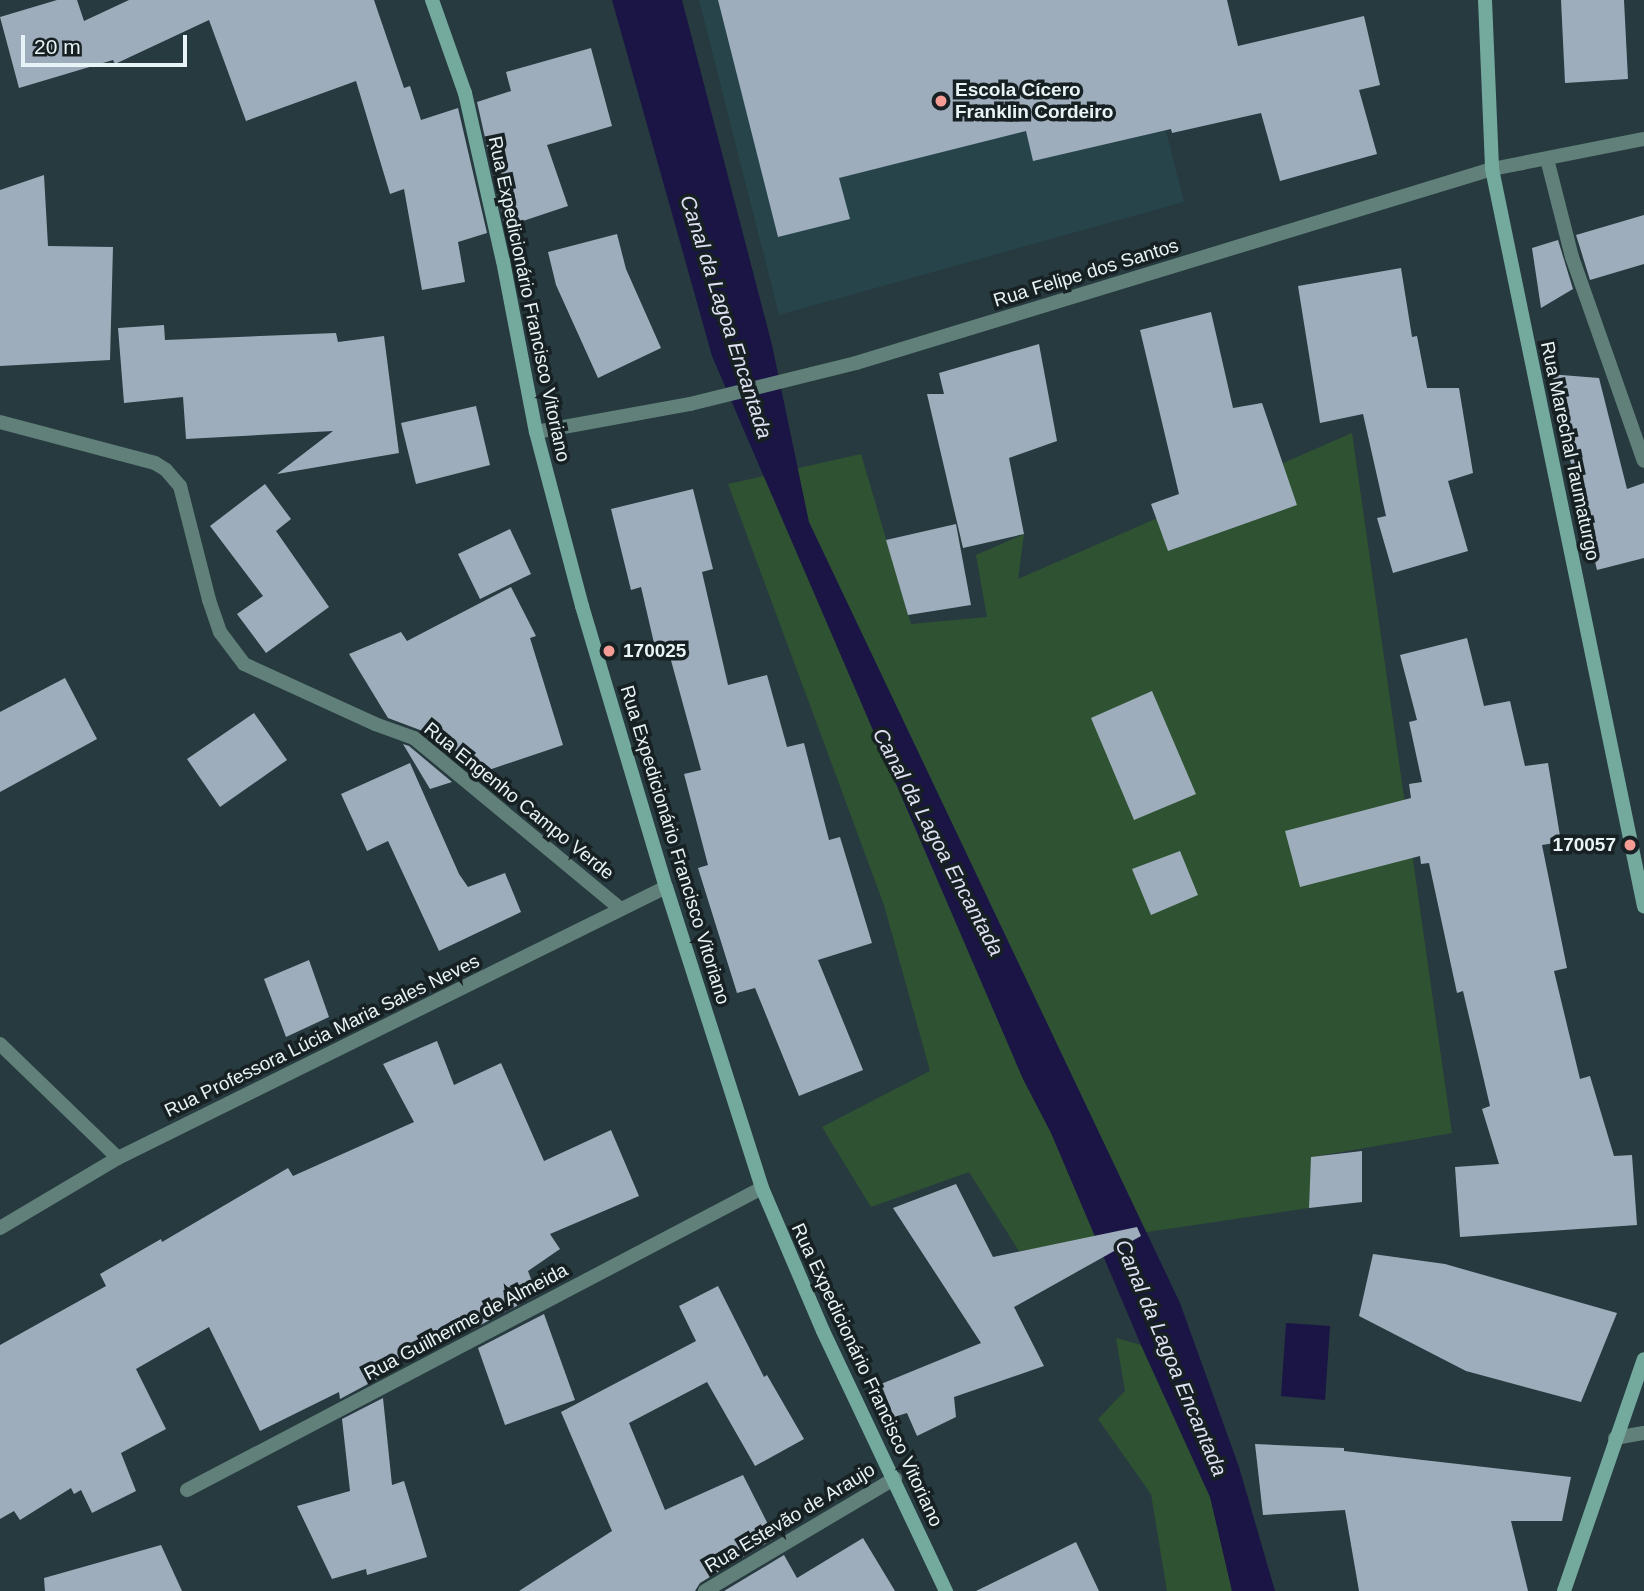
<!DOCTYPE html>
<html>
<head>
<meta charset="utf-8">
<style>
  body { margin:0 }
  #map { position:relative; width:1644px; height:1591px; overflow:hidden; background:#263a3f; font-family:Arial,sans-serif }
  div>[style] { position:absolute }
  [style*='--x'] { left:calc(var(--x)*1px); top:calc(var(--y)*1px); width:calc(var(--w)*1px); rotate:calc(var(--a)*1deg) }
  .built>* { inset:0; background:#26444a }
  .green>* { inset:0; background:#2f5332 }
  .water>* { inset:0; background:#1a1544 }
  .building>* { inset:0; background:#9eadbc }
  .street>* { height:14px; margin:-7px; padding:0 7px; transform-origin:7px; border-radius:7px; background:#608079 }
  .secondary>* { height:14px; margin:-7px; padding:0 7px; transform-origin:7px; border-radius:7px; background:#74a99e }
  .dots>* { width:19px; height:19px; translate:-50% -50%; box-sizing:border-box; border:4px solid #172022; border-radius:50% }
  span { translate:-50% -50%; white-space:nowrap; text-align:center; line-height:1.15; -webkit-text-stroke:7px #172022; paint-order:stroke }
  .poi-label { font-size:19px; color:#e7f3f6; font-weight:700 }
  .left { translate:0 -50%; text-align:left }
  .right { translate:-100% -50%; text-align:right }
  .street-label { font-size:19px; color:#e7f3f6 }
  .water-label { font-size:21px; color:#dfe0f1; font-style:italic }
  .scale { position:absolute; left:21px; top:35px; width:166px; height:32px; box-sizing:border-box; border:4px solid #e7f3f6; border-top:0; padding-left:9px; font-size:21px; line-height:24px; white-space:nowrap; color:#e7f3f6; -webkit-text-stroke:5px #172022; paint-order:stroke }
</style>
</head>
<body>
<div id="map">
  <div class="built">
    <div style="clip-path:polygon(699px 0,1133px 0,1184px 202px,779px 315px)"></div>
  </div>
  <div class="green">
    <div style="clip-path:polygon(1352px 433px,1452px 1133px,1312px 1157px,1309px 1208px,1019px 1251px,969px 1172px,871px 1207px,822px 1127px,930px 1071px,884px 905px,728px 484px,861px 454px,911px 624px,987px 617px,976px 555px,1024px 534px,1018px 579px)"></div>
    <div style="clip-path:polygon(1116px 1338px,1141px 1345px,1211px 1498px,1232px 1591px,1167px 1591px,1151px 1494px,1098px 1419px,1125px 1391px)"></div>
  </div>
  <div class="water">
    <div style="clip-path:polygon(612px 0,682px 0,772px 345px,809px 522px,1180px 1303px,1239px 1467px,1275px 1591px,1232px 1591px,1210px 1497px,1141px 1345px,1051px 1133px,1023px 1079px,712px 356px)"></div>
    <div style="clip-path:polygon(1286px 1323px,1330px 1326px,1325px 1400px,1281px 1396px)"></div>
  </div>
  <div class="building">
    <div style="clip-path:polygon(57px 0,77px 0,84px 21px,129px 0,374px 0,404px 88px,410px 86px,421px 120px,458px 108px,487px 233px,458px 242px,465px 282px,422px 290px,404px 189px,390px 194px,356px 81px,246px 121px,209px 20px,115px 64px,113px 60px,19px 88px,0 17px)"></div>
    <div style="clip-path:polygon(718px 0,1227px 0,1238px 46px,1364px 16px,1380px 85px,1359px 90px,1377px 154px,1280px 181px,1261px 113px,1172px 133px,1171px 129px,1033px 161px,1026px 131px,839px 178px,850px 219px,778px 237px)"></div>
    <div style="clip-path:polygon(1561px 0,1624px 0,1628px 79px,1565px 83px)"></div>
    <div style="clip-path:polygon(591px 48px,612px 126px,547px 145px,568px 206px,505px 227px,477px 102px,511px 91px,506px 72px)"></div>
    <div style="clip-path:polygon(44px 175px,48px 246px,113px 247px,110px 360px,0 366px,0 190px)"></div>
    <div style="clip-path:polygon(1644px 215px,1644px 264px,1590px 280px,1576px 235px)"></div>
    <div style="clip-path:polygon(617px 234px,626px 269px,661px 348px,598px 378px,556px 285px,548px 252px)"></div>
    <div style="clip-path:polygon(1558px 240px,1573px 289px,1541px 308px,1532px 248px)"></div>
    <div style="clip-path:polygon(1401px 268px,1412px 337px,1417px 336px,1427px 388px,1459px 388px,1473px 473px,1448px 481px,1468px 551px,1393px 573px,1377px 518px,1386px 516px,1363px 414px,1320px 423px,1298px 286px)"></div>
    <div style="clip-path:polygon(1211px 312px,1233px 408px,1262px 403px,1297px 505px,1168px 551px,1151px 504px,1179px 494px,1140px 330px)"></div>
    <div style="clip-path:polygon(164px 325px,165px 340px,336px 333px,338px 342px,384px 336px,399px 453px,277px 474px,333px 431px,186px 439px,183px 397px,124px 403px,118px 328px)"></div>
    <div style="clip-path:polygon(1039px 344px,1057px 441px,1009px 458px,1024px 534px,963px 548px,927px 394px,944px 394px,939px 373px)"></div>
    <div style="clip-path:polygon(1549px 374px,1599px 378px,1627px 489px,1644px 483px,1644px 558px,1597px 570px)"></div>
    <div style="clip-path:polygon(476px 406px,490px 465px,416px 484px,401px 423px)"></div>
    <div style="clip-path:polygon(265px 484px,291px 519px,276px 531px,329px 607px,266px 653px,237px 614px,263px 596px,210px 526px)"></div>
    <div style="clip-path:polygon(693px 489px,713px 569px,702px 572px,728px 685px,767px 675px,787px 747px,804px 743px,829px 840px,840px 837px,872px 943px,818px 960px,863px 1070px,799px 1096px,755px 988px,737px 993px,698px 868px,708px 865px,684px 774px,701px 770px,669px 653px,657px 656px,641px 587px,631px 590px,611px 509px)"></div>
    <div style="clip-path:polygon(956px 524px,971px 605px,908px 615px,886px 540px)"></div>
    <div style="clip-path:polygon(510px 529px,531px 574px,480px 599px,458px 554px)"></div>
    <div style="clip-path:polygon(511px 587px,536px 636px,530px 638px,563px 745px,474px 775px,420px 730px,388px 718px,349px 654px,401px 632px,407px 641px)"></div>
    <div style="clip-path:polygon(1467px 638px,1484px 706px,1510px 701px,1525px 766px,1548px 763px,1561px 842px,1542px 845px,1567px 968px,1554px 971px,1580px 1079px,1590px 1076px,1614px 1156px,1632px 1155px,1637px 1225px,1460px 1237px,1455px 1167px,1499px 1164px,1482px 1109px,1490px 1106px,1463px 991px,1457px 993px,1429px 863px,1421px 864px,1420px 856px,1300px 887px,1285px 831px,1411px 798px,1409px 784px,1422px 782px,1409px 722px,1417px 720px,1400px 655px)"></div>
    <div style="clip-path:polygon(65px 678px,97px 739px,0 792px,0 712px)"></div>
    <div style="clip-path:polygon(1152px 691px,1196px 794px,1134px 820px,1091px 718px)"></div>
    <div style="clip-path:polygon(254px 713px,287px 760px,220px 807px,187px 759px)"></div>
    <div style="clip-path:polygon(403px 744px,409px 746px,452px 782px,430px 789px)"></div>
    <div style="clip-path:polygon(410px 763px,459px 874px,468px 887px,505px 873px,521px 912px,439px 951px,388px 841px,367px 851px,341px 794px)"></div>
    <div style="clip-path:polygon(1180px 851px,1198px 895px,1151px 915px,1132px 869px)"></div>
    <div style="clip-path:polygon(309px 960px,329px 1017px,286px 1037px,264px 979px)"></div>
    <div style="clip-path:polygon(437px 1041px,454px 1085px,501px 1063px,544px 1161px,611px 1130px,639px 1196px,550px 1234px,560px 1249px,528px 1271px,537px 1295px,471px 1330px,468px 1320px,380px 1371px,381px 1377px,340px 1399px,339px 1392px,260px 1431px,209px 1327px,136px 1369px,166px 1429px,121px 1453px,136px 1491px,92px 1513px,81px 1490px,74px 1494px,71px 1488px,20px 1520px,14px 1511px,0 1519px,0 1345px,106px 1286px,100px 1274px,161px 1239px,162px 1242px,288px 1168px,293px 1176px,414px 1122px,383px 1064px)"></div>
    <div style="clip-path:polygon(1362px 1151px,1362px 1202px,1309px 1208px,1311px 1157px)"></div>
    <div style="clip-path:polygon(956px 1184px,993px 1257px,1137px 1227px,1141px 1236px,1014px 1307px,1044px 1366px,954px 1397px,956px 1417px,917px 1436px,907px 1413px,894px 1417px,881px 1384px,981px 1343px,893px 1208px)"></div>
    <div style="clip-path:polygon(1373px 1254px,1445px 1264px,1617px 1313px,1581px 1402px,1466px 1371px,1359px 1316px)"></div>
    <div style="clip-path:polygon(718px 1286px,764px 1377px,767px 1375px,804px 1439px,755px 1466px,707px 1382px,629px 1423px,665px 1510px,743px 1475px,775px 1538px,700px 1583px,695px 1591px,519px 1591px,612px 1531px,561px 1412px,696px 1341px,679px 1306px)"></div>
    <div style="clip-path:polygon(544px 1314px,575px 1400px,505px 1425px,478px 1348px)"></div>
    <div style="clip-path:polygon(383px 1398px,392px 1485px,404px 1481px,427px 1557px,367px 1575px,366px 1569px,332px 1579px,297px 1506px,350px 1491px,342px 1419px)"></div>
    <div style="clip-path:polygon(1255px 1444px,1344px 1448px,1344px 1451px,1571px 1477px,1562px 1521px,1511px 1521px,1528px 1591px,1359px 1591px,1345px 1510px,1263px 1515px)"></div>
    <div style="clip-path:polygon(863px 1538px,895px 1591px,724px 1591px,784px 1555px,797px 1578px)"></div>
    <div style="clip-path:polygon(1076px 1542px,1099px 1591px,976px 1591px)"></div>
    <div style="clip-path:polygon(161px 1545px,182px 1591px,45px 1591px,44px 1578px)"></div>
  </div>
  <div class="street">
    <div style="--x:1547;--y:159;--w:101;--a:75.7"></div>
    <div style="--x:1572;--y:257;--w:216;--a:70.6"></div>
    <div style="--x:0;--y:422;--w:160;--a:14.8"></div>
    <div style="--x:155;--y:463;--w:13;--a:32"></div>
    <div style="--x:166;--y:470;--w:21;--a:49"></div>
    <div style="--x:180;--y:486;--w:118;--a:75.7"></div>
    <div style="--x:209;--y:600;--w:34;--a:71"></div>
    <div style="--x:220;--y:632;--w:40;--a:53"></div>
    <div style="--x:244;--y:664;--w:144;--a:24.6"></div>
    <div style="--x:375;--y:724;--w:41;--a:19.7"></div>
    <div style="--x:414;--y:738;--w:268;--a:39.6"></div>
    <div style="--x:536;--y:432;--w:157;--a:-10.3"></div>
    <div style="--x:690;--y:404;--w:171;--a:-13.9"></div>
    <div style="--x:856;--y:363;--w:665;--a:-16.96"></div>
    <div style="--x:1492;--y:169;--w:155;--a:-11.2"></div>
    <div style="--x:0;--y:1044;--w:164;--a:44"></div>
    <div style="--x:0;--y:1228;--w:137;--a:-30.7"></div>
    <div style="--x:118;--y:1158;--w:611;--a:-26.31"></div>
    <div style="--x:1615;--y:1438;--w:29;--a:-10"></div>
    <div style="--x:187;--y:1490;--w:649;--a:-27.71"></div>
    <div style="--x:705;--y:1591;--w:221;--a:-30.7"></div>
  </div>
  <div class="secondary">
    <div style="--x:432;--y:0;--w:99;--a:70.5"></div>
    <div style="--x:465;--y:93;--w:172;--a:77.3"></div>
    <div style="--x:503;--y:261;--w:174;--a:79.1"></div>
    <div style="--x:536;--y:432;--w:180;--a:75.2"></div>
    <div style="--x:582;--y:606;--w:293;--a:73.4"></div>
    <div style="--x:666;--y:887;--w:316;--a:72.3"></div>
    <div style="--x:762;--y:1188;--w:155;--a:66.9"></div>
    <div style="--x:823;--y:1331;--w:288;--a:64.7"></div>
    <div style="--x:1485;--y:0;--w:169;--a:87.6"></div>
    <div style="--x:1492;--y:169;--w:753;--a:78.35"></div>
    <div style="--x:1564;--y:1591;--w:245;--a:-71"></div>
  </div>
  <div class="dots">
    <div style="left:941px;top:101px;background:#f59c95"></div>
    <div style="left:609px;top:651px;background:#f59c95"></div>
    <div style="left:1630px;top:845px;background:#f59c95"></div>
  </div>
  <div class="poi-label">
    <span class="left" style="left:955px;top:101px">Escola Cícero<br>Franklin Cordeiro</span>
    <span class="left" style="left:623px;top:651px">170025</span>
    <span class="right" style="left:1616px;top:845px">170057</span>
  </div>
  <div class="street-label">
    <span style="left:1086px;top:273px;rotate:-17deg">Rua Felipe dos Santos</span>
    <span style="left:529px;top:299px;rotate:78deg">Rua Expedicionário Francisco Vitoriano</span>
    <span style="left:1570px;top:451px;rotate:78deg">Rua Marechal Taumaturgo</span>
    <span style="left:519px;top:801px;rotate:39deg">Rua Engenho Campo Verde</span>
    <span style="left:675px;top:845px;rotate:73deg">Rua Expedicionário Francisco Vitoriano</span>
    <span style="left:322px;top:1036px;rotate:-26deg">Rua Professora Lúcia Maria Sales Neves</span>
    <span style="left:466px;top:1322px;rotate:-28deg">Rua Guilherme de Almeida</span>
    <span style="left:867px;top:1375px;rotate:65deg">Rua Expedicionário Francisco Vitoriano</span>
    <span style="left:790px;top:1518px;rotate:-31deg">Rua Estevão de Araujo</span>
  </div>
  <div class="water-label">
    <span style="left:726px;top:317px;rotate:72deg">Canal da Lagoa Encantada</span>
    <span style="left:938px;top:842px;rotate:62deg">Canal da Lagoa Encantada</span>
    <span style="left:1171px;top:1358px;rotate:67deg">Canal da Lagoa Encantada</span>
  </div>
  <div class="scale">20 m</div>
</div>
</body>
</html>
